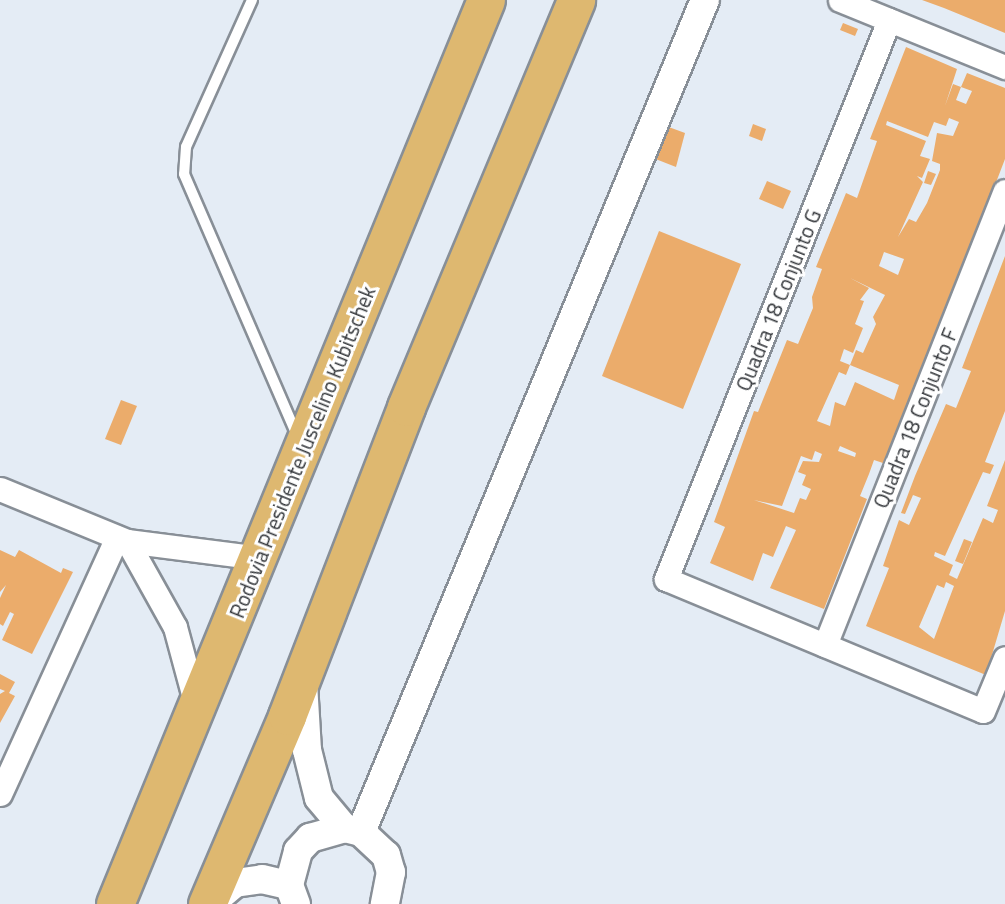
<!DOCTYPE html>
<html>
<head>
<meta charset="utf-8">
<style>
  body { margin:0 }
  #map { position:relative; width:1005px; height:904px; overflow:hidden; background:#e4ecf5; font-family:"Titillium Web",sans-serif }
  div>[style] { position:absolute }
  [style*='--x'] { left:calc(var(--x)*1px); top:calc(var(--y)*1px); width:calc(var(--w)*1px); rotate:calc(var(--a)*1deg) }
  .building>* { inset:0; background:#ebac6b }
  .roads { filter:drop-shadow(2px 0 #888f97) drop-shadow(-2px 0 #888f97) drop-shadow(0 2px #888f97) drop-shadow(0 -2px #888f97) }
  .service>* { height:10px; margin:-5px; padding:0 5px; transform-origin:5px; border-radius:5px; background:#fff }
  .minor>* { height:23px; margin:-11.5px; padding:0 11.5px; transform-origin:11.5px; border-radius:11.5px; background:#fff }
  .tertiary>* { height:28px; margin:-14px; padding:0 14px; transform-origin:14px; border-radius:14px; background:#fff }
  .trunk>* { height:37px; margin:-18.5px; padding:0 18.5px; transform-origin:18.5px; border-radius:18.5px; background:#deb870 }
  span { translate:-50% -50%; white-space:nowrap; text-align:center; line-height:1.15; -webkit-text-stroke:6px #fff; paint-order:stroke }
  .street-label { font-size:21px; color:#34373b }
</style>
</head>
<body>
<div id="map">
  <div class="building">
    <div style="clip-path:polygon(922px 0,1005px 0,1005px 33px,944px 8px)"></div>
    <div style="clip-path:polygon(843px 23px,858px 29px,855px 36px,840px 30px)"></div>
    <div style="clip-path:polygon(evenodd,906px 47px,957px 69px,945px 106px,953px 84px,961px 87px,967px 73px,1005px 88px,1005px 159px,916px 391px,883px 463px,874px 460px,869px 474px,860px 496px,867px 499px,824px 609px,770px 588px,796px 530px,786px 526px,773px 557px,763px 553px,753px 581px,710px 563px,725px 527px,714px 522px,754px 411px,758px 412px,787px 340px,798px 344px,813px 308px,812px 297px,822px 269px,816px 267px,846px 193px,857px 198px,877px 141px,870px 139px,906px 47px,961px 87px,972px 91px,966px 104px,956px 100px,961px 87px,906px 47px,949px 118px,959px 122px,953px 136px,937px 133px,932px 161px,940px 164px,940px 170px,927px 203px,916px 222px,909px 219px,898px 237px,923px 182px,917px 176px,922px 178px,930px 159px,920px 156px,926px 141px,886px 125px,887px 121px,928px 137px,934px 122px,946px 126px,949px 118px,906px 47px,884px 252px,904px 259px,898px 275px,879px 266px,884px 252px,906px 47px,850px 278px,885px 295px,873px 317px,876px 324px,863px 353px,856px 350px,850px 365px,899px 385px,894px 400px,855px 382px,845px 406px,835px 402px,830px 426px,817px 421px,839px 372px,846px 375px,850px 365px,840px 361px,844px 349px,853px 353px,863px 328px,855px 324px,864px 301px,860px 300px,869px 288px,850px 278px,906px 47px,840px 446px,856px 453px,855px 457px,838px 451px,840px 446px,906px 47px,815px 451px,822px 454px,819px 462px,803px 461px,798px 472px,806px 475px,802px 485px,811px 489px,806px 500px,800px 498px,794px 513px,754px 500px,782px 506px,801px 456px,812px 460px,815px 451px)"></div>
    <div style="clip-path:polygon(753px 124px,766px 129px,762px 141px,749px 136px)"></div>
    <div style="clip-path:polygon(666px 126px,685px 133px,676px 167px,653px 158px)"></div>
    <div style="clip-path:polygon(928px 171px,936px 174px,931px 185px,924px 183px)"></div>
    <div style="clip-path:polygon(767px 181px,791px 191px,783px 209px,759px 199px)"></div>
    <div style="clip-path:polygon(659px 231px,741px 264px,683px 409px,602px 376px)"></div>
    <div style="clip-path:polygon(evenodd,1005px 256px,1005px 411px,985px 462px,994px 465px,990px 474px,983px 472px,945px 556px,935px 552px,934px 556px,953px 565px,949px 575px,957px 579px,983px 518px,993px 523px,998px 510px,987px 506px,1005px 460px,1005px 611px,986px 675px,866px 626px,889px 568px,883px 566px,899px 520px,909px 525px,921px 498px,913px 495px,905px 514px,901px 513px,915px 476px,946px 404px,956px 408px,971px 371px,962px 368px,1005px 256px,946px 582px,954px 586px,934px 639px,919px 627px,937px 585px,944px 588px,946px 582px)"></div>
    <div style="clip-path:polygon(121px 400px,137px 406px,121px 445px,105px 439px)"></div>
    <div style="clip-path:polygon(964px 539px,972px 542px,963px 564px,955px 561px)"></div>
    <div style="clip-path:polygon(0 550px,15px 557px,19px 550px,61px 573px,63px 568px,73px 572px,32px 654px,2px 640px,14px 614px,10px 612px,3px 626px,0 624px,0 598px,6px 585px,0 592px)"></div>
    <div style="clip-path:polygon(0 674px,15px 682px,9px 693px,15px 696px,0 723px,0 694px,5px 691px,0 689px)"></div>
  </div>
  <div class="roads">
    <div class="service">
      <div style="--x:252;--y:0;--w:161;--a:114.2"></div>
      <div style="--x:186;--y:147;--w:27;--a:94"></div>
      <div style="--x:184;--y:174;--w:284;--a:66.6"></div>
    </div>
    <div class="minor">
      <div style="--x:840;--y:0;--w:178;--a:22.1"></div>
      <div style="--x:889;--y:20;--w:602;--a:111.75"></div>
      <div style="--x:666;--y:579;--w:343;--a:22.6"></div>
      <div style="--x:983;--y:711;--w:57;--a:-67.5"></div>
      <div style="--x:0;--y:489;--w:137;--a:22.3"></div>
      <div style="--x:127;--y:541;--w:134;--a:7.3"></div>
      <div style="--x:127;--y:541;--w:98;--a:60.8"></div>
      <div style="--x:175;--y:627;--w:81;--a:74.9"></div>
      <div style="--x:825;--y:645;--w:488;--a:-68.4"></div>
      <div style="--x:0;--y:794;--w:282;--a:-65.5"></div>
    </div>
    <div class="tertiary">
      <div style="--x:303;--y:683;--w:67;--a:86.6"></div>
      <div style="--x:307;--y:750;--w:49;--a:76"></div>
      <div style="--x:319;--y:798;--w:39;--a:50"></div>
      <div style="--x:361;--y:832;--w:900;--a:-67.54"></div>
      <div style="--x:210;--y:904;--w:33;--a:-40"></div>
      <div style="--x:235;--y:883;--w:27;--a:-8"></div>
      <div style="--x:262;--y:879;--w:28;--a:13"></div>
      <div style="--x:296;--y:904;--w:20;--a:-110"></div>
      <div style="--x:289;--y:885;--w:35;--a:-75"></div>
      <div style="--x:298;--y:851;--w:18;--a:-47"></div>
      <div style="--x:310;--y:838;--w:35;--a:-16"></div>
      <div style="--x:344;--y:828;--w:17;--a:13"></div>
      <div style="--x:361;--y:832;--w:34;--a:43"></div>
      <div style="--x:386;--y:855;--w:18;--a:74"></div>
      <div style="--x:391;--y:872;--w:33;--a:101"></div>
    </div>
    <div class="trunk">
      <div style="--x:115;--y:904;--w:977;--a:-67.69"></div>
      <div style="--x:207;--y:904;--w:204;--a:-66.9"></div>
      <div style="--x:287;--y:716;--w:331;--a:-68.9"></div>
      <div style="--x:406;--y:407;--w:441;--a:-67.3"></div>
    </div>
  </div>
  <div class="street-label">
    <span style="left:778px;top:300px;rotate:-68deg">Quadra 18 Conjunto G</span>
    <span style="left:915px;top:418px;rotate:-68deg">Quadra 18 Conjunto F</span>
    <span style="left:302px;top:452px;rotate:-68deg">Rodovia Presidente Juscelino Kubitschek</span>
  </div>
</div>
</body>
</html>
